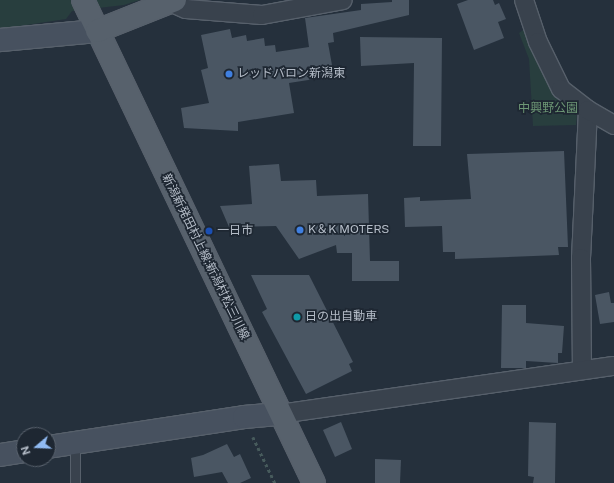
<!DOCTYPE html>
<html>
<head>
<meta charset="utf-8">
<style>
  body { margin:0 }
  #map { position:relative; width:614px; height:483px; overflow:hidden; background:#25303c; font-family:"Public Sans","Noto Sans JP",sans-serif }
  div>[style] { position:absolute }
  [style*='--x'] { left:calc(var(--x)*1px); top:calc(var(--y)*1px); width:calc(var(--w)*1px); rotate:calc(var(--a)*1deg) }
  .green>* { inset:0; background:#283e3e }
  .building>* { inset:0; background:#4a5663 }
  .path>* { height:2.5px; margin-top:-1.25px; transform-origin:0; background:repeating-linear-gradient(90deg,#475b5c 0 3px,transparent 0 6px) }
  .roads { filter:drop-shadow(1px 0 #57606b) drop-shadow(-1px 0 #57606b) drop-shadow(0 1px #57606b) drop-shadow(0 -1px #57606b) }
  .lane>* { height:9px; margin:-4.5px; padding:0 4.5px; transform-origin:4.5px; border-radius:4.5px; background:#39424d }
  .street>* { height:18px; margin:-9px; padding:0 9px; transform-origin:9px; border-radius:9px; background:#39424d }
  .secondary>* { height:22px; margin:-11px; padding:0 11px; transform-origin:11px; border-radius:11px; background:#47515f }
  .primary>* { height:22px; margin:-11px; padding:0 11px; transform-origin:11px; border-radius:11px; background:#57616c }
  .dots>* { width:11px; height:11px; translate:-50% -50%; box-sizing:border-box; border:2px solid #1e2732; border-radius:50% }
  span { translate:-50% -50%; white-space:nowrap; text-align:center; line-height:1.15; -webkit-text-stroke:3.5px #1e2732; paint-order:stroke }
  .poi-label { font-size:12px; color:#b5bdc8 }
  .left { translate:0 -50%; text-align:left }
  .park-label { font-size:12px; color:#6d9775 }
  .street-label { font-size:12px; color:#b5bdc8 }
  .north { position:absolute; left:16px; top:427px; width:40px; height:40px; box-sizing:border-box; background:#1e2732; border:1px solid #5a636e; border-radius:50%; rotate:251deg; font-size:11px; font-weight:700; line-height:16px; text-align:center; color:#b5bdc8 }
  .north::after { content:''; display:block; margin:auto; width:14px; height:18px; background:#90baf2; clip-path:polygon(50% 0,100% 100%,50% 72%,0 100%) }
</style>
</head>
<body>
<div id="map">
  <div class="green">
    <div style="clip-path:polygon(0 0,140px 0,124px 5px,72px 11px,66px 19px,0 29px)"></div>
    <div style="clip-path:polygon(526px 28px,535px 56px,562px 101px,577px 113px,576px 125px,533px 126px,529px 59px,519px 33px)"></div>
  </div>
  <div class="building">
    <div style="clip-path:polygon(392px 0,409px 0,409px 15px,333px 33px,334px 42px,328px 43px,334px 76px,289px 83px,294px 113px,238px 122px,238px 131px,184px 128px,181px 108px,209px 103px,201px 70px,208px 68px,201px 35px,230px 29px,232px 38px,246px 35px,247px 41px,264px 38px,265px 46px,275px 45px,276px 52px,309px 47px,305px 18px,361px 10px,361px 4px,392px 2px)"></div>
    <div style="clip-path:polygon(468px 0,493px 0,495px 5px,499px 3px,506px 19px,498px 22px,504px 38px,474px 50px,457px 4px)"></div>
    <div style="clip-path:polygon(360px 37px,442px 38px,441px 146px,413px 146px,414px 63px,361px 66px)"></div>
    <div style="clip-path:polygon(564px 151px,568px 247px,558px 247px,559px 255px,455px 259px,455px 252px,443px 252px,442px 226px,405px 227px,404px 198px,420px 197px,420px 201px,471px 199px,467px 154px)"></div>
    <div style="clip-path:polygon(279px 164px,281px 181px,316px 180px,317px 196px,368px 194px,370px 261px,399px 261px,399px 281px,352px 281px,352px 253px,337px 253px,336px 245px,299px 259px,276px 226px,229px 227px,220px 206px,252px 204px,249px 166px)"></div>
    <div style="clip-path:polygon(251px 275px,309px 275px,353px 362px,349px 364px,352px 371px,306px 394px,262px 312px,267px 309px)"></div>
    <div style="clip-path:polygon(609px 292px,611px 303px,614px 303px,614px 322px,600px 324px,595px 295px)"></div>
    <div style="clip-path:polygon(502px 305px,526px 305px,526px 323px,564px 326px,562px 353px,558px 353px,558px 363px,526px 361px,526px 368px,501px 368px)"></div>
    <div style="clip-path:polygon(341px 422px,352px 449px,335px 457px,323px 430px)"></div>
    <div style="clip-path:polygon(529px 422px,556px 423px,555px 483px,533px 483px,534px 477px,528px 476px)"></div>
    <div style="clip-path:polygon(227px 444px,234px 457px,240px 454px,251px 478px,240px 483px,228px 483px,222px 472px,194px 477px,191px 458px,203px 455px)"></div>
    <div style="clip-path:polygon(375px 459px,401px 460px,400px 483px,375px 483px)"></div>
  </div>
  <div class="path">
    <div style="--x:253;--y:437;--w:51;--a:64.4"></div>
  </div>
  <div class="roads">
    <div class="lane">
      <div style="--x:75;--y:483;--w:40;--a:-90"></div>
    </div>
    <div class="street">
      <div style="--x:524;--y:0;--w:44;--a:71.6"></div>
      <div style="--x:538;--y:42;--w:52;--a:63.9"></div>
      <div style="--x:561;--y:89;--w:34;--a:38"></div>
      <div style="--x:588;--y:110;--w:148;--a:92.7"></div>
      <div style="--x:581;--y:258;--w:112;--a:89.5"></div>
      <div style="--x:170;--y:2;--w:17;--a:24"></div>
      <div style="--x:186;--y:9;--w:76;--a:4.5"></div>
      <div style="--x:262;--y:15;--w:82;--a:-10.5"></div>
      <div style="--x:588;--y:110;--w:30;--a:30"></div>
      <div style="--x:280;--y:414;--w:337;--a:-8.2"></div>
    </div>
    <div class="secondary">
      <div style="--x:0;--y:40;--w:97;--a:-5.3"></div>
      <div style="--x:48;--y:447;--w:198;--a:-8.7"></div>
      <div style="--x:244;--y:417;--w:36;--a:-5"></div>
      <div style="--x:0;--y:455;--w:24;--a:-9"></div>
    </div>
    <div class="primary">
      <div style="--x:83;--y:0;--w:535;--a:64.44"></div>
      <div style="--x:97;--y:31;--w:84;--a:-21.7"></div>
    </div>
  </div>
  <div class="dots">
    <div style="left:229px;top:74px;background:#3f7fe0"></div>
    <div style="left:300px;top:230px;background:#3f7fe0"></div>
    <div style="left:209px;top:231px;background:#1a4fb4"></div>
    <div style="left:297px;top:317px;background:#0f9aa8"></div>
  </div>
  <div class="poi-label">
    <span class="left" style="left:237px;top:74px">レッドバロン新潟東</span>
    <span class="left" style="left:308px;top:230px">K＆K MOTERS</span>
    <span class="left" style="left:217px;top:231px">一日市</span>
    <span class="left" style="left:305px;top:317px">日の出自動車</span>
  </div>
  <div class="park-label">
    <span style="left:548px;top:109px">中興野公園</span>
  </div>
  <div class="street-label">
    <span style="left:205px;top:257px;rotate:64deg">新潟新発田村上線;新潟村松三川線</span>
  </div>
  <div class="north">N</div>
</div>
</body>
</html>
